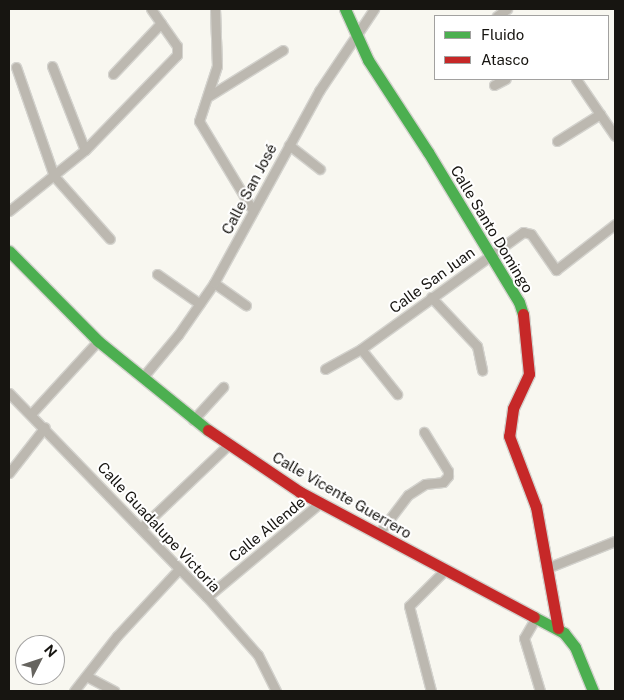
<!DOCTYPE html>
<html>
<head>
<meta charset="utf-8">
<style>
  body { margin:0 }
  #map { position:relative; width:624px; height:700px; overflow:hidden; background:#f8f7f0; font-family:"Public Sans",sans-serif }
  div>[style] { position:absolute }
  [style*='--x'] { left:calc(var(--x)*1px); top:calc(var(--y)*1px); width:calc(var(--w)*1px); rotate:calc(var(--a)*1deg) }
  .roads { filter:drop-shadow(1px 0 #d3d2cd) drop-shadow(-1px 0 #d3d2cd) drop-shadow(0 1px #d3d2cd) drop-shadow(0 -1px #d3d2cd) }
  .street>* { height:9px; margin:-4.5px; padding:0 4.5px; transform-origin:4.5px; border-radius:4.5px; background:#bcb8b0 }
  .fast>* { height:11px; margin:-5.5px; padding:0 5.5px; transform-origin:5.5px; border-radius:5.5px; background:#4caf50 }
  .jam>* { height:11px; margin:-5.5px; padding:0 5.5px; transform-origin:5.5px; border-radius:5.5px; background:#c62828 }
  span { translate:-50% -50%; white-space:nowrap; text-align:center; line-height:1.15; -webkit-text-stroke:4px #fff; paint-order:stroke }
  .street-label { font-size:15px; color:#171511 }
  .frame { position:absolute; inset:0; border:10px solid #171511; pointer-events:none }
  .legend { position:absolute; left:434px; top:15px; width:175px; height:65px; box-sizing:border-box; background:#fff; border:1px solid #a2a1a0; margin:0; padding:6px 9px; list-style:none; font-size:15px; color:#171511 }
  .legend li { display:flex; align-items:center; gap:10px; height:25px }
  .legend b { width:25px; border:1px solid #a2a1a0 }
  .north { position:absolute; left:15px; top:635px; width:50px; height:50px; box-sizing:border-box; background:#fff; border:1px solid #a2a1a0; border-radius:50%; rotate:49deg; font-size:14px; font-weight:700; line-height:20px; text-align:center; color:#171511 }
  .north::after { content:''; display:block; margin:auto; width:18px; height:22px; background:#66645f; clip-path:polygon(50% 0,100% 100%,50% 72%,0 100%) }
</style>
</head>
<body>
<div id="map">
  <div class="roads">
    <div class="street">
      <div style="--x:215;--y:9;--w:57;--a:88"></div>
      <div style="--x:217;--y:66;--w:58;--a:108.1"></div>
      <div style="--x:199;--y:121;--w:105;--a:59"></div>
      <div style="--x:497;--y:16;--w:12;--a:-35"></div>
      <div style="--x:52;--y:66;--w:90;--a:68.6"></div>
      <div style="--x:16;--y:67;--w:115;--a:70.8"></div>
      <div style="--x:54;--y:176;--w:84;--a:48.4"></div>
      <div style="--x:113;--y:74;--w:70;--a:-46.7"></div>
      <div style="--x:576;--y:79;--w:69;--a:55.6"></div>
      <div style="--x:494;--y:85;--w:13;--a:-27"></div>
      <div style="--x:209;--y:96;--w:87;--a:-31.9"></div>
      <div style="--x:557;--y:141;--w:51;--a:-32.1"></div>
      <div style="--x:289;--y:145;--w:39;--a:38"></div>
      <div style="--x:9;--y:211;--w:97;--a:-38.8"></div>
      <div style="--x:85;--y:150;--w:132;--a:-45.9"></div>
      <div style="--x:177;--y:55;--w:9;--a:-90"></div>
      <div style="--x:177;--y:46;--w:45;--a:-125.1"></div>
      <div style="--x:157;--y:274;--w:52;--a:34.9"></div>
      <div style="--x:214;--y:283;--w:39;--a:35"></div>
      <div style="--x:431;--y:297;--w:67;--a:46.8"></div>
      <div style="--x:477;--y:346;--w:25;--a:78"></div>
      <div style="--x:361;--y:349;--w:58;--a:51.3"></div>
      <div style="--x:325;--y:369;--w:41;--a:-29.1"></div>
      <div style="--x:361;--y:349;--w:200;--a:-35.8"></div>
      <div style="--x:523;--y:232;--w:8;--a:14"></div>
      <div style="--x:531;--y:234;--w:44;--a:55.2"></div>
      <div style="--x:556;--y:270;--w:75;--a:-37.9"></div>
      <div style="--x:143;--y:377;--w:55;--a:-50.2"></div>
      <div style="--x:178;--y:335;--w:63;--a:-55.3"></div>
      <div style="--x:214;--y:283;--w:219;--a:-61.3"></div>
      <div style="--x:319;--y:91;--w:99;--a:-56.1"></div>
      <div style="--x:9;--y:393;--w:284;--a:45.9"></div>
      <div style="--x:207;--y:597;--w:77;--a:48.7"></div>
      <div style="--x:258;--y:655;--w:40;--a:63.4"></div>
      <div style="--x:31;--y:414;--w:99;--a:-47.5"></div>
      <div style="--x:193;--y:420;--w:45;--a:-47.7"></div>
      <div style="--x:9;--y:473;--w:58;--a:-52"></div>
      <div style="--x:142;--y:527;--w:117;--a:-43.6"></div>
      <div style="--x:379;--y:533;--w:48;--a:-52.7"></div>
      <div style="--x:408;--y:495;--w:20;--a:-33"></div>
      <div style="--x:425;--y:484;--w:18;--a:-6"></div>
      <div style="--x:443;--y:482;--w:8;--a:-50"></div>
      <div style="--x:448;--y:476;--w:5;--a:-90"></div>
      <div style="--x:448;--y:471;--w:46;--a:-121.6"></div>
      <div style="--x:547;--y:568;--w:73;--a:-21.7"></div>
      <div style="--x:207;--y:597;--w:148;--a:-39.8"></div>
      <div style="--x:535;--y:619;--w:22;--a:120"></div>
      <div style="--x:524;--y:638;--w:55;--a:73.2"></div>
      <div style="--x:88;--y:677;--w:30;--a:28"></div>
      <div style="--x:74;--y:691;--w:70;--a:-52"></div>
      <div style="--x:117;--y:636;--w:91;--a:-47.2"></div>
      <div style="--x:431;--y:691;--w:88;--a:-104.5"></div>
      <div style="--x:409;--y:606;--w:49;--a:-45"></div>
    </div>
    <div class="fast">
      <div style="--x:345;--y:9;--w:56;--a:65.7"></div>
      <div style="--x:368;--y:60;--w:110;--a:56.9"></div>
      <div style="--x:428;--y:152;--w:175;--a:58.8"></div>
      <div style="--x:519;--y:302;--w:13;--a:72"></div>
      <div style="--x:9;--y:251;--w:127;--a:45.3"></div>
      <div style="--x:98;--y:341;--w:141;--a:39"></div>
      <div style="--x:534;--y:617;--w:34;--a:28"></div>
      <div style="--x:564;--y:633;--w:18;--a:52"></div>
      <div style="--x:575;--y:647;--w:48;--a:67.8"></div>
    </div>
    <div class="jam">
      <div style="--x:523;--y:314;--w:60;--a:84.3"></div>
      <div style="--x:529;--y:374;--w:38;--a:115"></div>
      <div style="--x:513;--y:409;--w:27;--a:98"></div>
      <div style="--x:509;--y:436;--w:76;--a:69.2"></div>
      <div style="--x:536;--y:507;--w:123;--a:79.7"></div>
      <div style="--x:208;--y:430;--w:111;--a:34"></div>
      <div style="--x:300;--y:492;--w:265;--a:28.1"></div>
    </div>
  </div>
  <div class="street-label">
    <span style="left:249px;top:189px;rotate:-62deg">Calle San José</span>
    <span style="left:492px;top:229px;rotate:59deg">Calle Santo Domingo</span>
    <span style="left:432px;top:280px;rotate:-36deg">Calle San Juan</span>
    <span style="left:342px;top:495px;rotate:30deg">Calle Vicente Guerrero</span>
    <span style="left:159px;top:527px;rotate:47deg">Calle Guadalupe Victoria</span>
    <span style="left:267px;top:529px;rotate:-39deg">Calle Allende</span>
  </div>
  <div class="frame"></div>
  <ul class="legend">
  <li><b style="height:6px;background:#4caf50"></b>Fluido</li>
  <li><b style="height:6px;background:#c62828"></b>Atasco</li>
  </ul>
  <div class="north">N</div>
</div>
</body>
</html>
